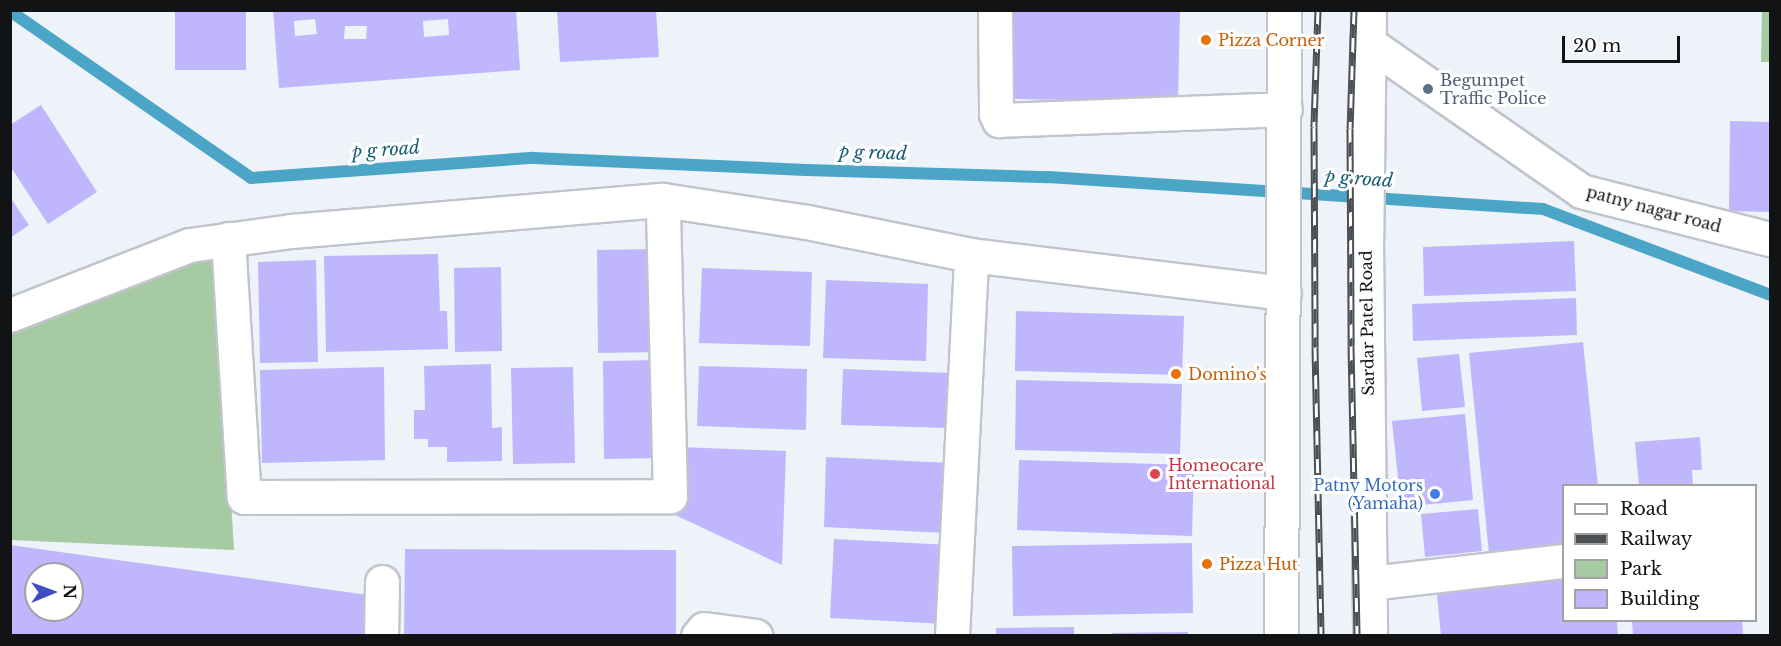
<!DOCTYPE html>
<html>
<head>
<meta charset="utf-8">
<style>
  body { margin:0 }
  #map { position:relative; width:1781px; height:646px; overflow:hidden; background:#eef2f9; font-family:"Libre Baskerville",serif }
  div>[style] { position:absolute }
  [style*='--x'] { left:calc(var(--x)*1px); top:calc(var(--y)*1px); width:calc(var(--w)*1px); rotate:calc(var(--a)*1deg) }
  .green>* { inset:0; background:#a6cba3 }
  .stream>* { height:12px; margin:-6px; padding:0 6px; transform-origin:6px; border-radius:6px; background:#4ba5c7 }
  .building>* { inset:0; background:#bfb6fd }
  .roads { filter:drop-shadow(2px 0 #c1c4cc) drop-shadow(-2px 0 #c1c4cc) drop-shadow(0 2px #c1c4cc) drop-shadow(0 -2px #c1c4cc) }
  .minor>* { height:33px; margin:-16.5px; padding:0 16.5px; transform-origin:16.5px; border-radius:16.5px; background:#fff }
  .major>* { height:33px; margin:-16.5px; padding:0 16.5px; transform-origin:16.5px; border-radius:16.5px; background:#fff }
  .rail>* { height:7px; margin-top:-3.5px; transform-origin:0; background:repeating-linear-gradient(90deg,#fff 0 14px,#4d5053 0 28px); box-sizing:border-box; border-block:2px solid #4d5053 }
  .dots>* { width:16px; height:16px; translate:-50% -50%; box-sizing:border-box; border:3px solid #fff; border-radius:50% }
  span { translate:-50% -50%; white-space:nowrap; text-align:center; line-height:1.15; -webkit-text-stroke:6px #fff; paint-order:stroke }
  .food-label { font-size:16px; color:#c56008 }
  .left { translate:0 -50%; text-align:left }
  .service-label { font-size:16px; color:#4e5e75 }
  .street-label { font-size:16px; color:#111315 }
  .health-label { font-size:16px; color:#be3a42 }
  .shop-label { font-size:16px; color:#366cbe }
  .right { translate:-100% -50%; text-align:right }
  .water-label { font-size:18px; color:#155c75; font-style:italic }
  .frame { position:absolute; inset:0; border:12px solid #111315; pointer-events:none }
  .legend { position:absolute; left:1562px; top:484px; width:195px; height:138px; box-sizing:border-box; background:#fff; border:2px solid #a0a1a1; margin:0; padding:8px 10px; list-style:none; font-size:18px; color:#111315 }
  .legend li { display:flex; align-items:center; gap:12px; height:30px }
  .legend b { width:30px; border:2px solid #a0a1a1 }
  .north { position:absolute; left:24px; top:562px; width:60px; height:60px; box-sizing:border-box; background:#fff; border:2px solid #a0a1a1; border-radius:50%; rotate:89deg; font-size:16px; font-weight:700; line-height:24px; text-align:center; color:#111315 }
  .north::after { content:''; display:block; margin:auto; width:21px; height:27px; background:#3e4ec2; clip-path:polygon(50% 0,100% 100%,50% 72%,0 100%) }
  .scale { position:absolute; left:1562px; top:36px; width:118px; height:27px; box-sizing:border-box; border:3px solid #111315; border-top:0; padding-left:8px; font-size:18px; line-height:21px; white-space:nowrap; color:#111315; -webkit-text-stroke:4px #fff; paint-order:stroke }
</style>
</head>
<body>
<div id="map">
  <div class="green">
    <div style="clip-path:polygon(1762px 11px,1770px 11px,1770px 62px,1761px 62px)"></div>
    <div style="clip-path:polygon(216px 250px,234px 550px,11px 540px,11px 326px)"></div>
  </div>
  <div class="stream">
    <div style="--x:10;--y:11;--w:293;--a:34.7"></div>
    <div style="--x:251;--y:178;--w:283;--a:-4.1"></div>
    <div style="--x:533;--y:158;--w:273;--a:2.5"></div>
    <div style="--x:806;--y:170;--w:242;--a:1.7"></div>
    <div style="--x:1048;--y:177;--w:496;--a:3.7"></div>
    <div style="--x:1543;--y:209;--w:243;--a:20.7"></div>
  </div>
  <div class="building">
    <div style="clip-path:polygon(175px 10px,246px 10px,246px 70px,175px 70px)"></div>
    <div style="clip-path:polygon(evenodd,273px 10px,516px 10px,520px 70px,279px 88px,273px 10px,315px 19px,317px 34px,295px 36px,294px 21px,315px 19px,273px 10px,448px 19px,449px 35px,424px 37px,423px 21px,448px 19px,273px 10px,345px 26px,367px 26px,366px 39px,344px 39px,345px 26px)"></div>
    <div style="clip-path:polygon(557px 10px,656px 10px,659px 57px,560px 62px)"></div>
    <div style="clip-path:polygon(1014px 10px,1180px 10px,1178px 102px,1012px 99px)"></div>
    <div style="clip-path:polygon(41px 105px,97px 192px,48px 224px,10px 166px,10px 125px)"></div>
    <div style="clip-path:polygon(1730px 121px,1770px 122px,1770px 212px,1729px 211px)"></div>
    <div style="clip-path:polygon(10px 197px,29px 225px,10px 238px)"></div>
    <div style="clip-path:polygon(1574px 241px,1576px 291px,1424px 296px,1423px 247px)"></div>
    <div style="clip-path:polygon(658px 249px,660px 352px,598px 353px,597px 250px)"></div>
    <div style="clip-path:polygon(438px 254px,440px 311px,447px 311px,448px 349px,326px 352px,324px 256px)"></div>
    <div style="clip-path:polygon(316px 260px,318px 362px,260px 363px,258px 262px)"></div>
    <div style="clip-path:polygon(501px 267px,502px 351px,455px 352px,454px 268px)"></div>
    <div style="clip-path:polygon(702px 268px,812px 272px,810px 346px,699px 343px)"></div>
    <div style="clip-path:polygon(826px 280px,928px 284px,926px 361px,823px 358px)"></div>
    <div style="clip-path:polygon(1576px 298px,1577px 335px,1413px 341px,1412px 304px)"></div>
    <div style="clip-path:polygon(1016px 311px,1184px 316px,1182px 375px,1015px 371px)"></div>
    <div style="clip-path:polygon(1583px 342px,1598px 486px,1564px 486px,1564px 546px,1489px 554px,1469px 353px)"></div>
    <div style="clip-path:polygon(1459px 354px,1465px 407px,1422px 411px,1417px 358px)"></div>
    <div style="clip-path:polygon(662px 360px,664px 458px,604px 459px,603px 361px)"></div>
    <div style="clip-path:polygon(491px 364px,492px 428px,502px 427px,502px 461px,447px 462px,447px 447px,428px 447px,428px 439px,414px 439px,414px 410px,425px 410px,424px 366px)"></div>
    <div style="clip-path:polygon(699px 366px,807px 369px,806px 430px,697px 426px)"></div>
    <div style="clip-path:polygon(384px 367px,385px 460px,262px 463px,260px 370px)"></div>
    <div style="clip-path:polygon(573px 367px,575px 463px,513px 464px,511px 368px)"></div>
    <div style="clip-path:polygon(843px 369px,951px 373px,949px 428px,841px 425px)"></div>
    <div style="clip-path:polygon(1016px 380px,1182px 384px,1180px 454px,1015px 450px)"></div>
    <div style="clip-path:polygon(1465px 414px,1473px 500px,1401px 507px,1392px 421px)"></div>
    <div style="clip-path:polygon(1700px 437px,1702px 470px,1692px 470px,1693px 486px,1639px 486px,1635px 442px)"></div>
    <div style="clip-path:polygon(678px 447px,786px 451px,782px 565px,675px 515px)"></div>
    <div style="clip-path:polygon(826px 457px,949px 463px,946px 533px,824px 527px)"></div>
    <div style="clip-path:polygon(1019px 460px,1194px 465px,1192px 536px,1017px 530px)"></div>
    <div style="clip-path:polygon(1478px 509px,1482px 551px,1425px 557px,1421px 514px)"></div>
    <div style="clip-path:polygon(834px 539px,950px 545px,946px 624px,830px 618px)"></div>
    <div style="clip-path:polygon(1192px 543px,1193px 613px,1013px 616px,1012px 546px)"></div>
    <div style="clip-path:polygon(evenodd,10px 545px,375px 596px,370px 636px,10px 636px,10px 545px,36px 574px,72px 574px,72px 610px,36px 610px,36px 574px)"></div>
    <div style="clip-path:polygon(405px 549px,676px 550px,676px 636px,404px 636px)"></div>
    <div style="clip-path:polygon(1564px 572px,1564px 620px,1617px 620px,1618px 636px,1441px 636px,1436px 585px)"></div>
    <div style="clip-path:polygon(1632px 620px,1742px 620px,1743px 636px,1633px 636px)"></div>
    <div style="clip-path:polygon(1074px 627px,1074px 636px,996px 636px,996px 628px)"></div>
    <div style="clip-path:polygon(1188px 632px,1188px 636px,1112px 636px,1112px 633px)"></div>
  </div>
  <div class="roads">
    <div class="minor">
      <div style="--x:995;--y:10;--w:104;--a:89.4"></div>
      <div style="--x:996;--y:114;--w:7;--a:63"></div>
      <div style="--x:999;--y:120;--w:286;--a:-2.2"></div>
      <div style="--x:1367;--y:42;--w:261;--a:34.8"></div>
      <div style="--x:1581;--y:191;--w:195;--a:14.3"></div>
      <div style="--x:228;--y:239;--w:258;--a:86.5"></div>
      <div style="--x:244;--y:497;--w:426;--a:-0.1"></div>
      <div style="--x:670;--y:496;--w:296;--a:-91.4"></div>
      <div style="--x:10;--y:315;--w:193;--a:-21.3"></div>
      <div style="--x:190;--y:245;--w:102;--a:-7.9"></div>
      <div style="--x:291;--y:231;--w:373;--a:-4.8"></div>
      <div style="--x:663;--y:200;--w:146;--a:8.7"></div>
      <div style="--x:807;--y:222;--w:167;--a:11.4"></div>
      <div style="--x:971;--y:255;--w:315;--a:6.9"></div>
      <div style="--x:1370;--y:583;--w:194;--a:-6.5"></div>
      <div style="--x:381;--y:636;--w:54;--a:-88.9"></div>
      <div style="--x:698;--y:636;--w:9;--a:-49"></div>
      <div style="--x:704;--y:629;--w:52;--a:7.7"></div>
      <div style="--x:952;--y:636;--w:381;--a:-87.1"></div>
    </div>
    <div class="major">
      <div style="--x:1369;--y:10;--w:231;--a:90.7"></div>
      <div style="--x:1366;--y:241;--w:395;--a:89.4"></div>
      <div style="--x:1281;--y:636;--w:626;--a:-89.73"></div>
    </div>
  </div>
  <div class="rail">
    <div style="--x:1318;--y:10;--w:117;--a:92"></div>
    <div style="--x:1314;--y:127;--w:220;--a:89.7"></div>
    <div style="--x:1315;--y:347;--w:289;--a:88.8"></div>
    <div style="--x:1354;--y:10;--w:118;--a:91.9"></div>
    <div style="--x:1350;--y:128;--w:218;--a:89.7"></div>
    <div style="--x:1351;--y:346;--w:290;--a:88.8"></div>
  </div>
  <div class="dots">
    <div style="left:1206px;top:40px;background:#e8710a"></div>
    <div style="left:1428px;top:89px;background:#5c6f8a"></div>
    <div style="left:1176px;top:374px;background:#e8710a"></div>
    <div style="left:1155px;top:474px;background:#e0444e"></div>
    <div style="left:1435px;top:494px;background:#3f7fe0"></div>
    <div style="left:1207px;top:564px;background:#e8710a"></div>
  </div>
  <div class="food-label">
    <span class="left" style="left:1218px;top:40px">Pizza Corner</span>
    <span class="left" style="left:1188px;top:374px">Domino's</span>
    <span class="left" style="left:1219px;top:564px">Pizza Hut</span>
  </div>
  <div class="service-label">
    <span class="left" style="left:1440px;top:89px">Begumpet<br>Traffic Police</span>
  </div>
  <div class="street-label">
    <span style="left:1654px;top:209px;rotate:15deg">patny nagar road</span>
    <span style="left:1367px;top:323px;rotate:-91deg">Sardar Patel Road</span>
  </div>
  <div class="health-label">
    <span class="left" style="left:1168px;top:474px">Homeocare<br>International</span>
  </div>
  <div class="shop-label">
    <span class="right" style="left:1423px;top:494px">Patny Motors<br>(Yamaha)</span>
  </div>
  <div class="water-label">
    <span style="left:386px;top:150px;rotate:-4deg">p g road</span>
    <span style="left:873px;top:153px;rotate:2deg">p g road</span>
    <span style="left:1359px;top:179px;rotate:4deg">p g road</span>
  </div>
  <div class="frame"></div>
  <ul class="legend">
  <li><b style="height:8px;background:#fff"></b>Road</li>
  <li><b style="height:8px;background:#4d5053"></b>Railway</li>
  <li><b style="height:16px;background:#a6cba3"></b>Park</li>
  <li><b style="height:16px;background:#bfb6fd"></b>Building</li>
  </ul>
  <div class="north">N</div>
  <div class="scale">20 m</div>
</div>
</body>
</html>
